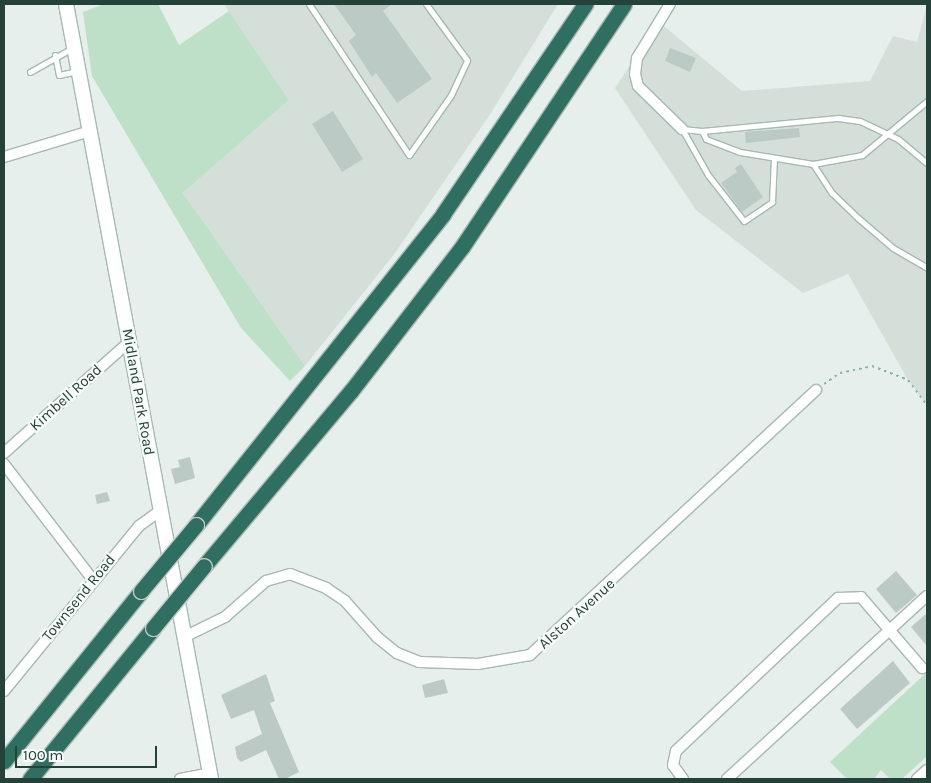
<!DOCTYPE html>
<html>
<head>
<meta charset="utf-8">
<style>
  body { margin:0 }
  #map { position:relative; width:931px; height:783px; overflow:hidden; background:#e6efeb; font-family:Karla,sans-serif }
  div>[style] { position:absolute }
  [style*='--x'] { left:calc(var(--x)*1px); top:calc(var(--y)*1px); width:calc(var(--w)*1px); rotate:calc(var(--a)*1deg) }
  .built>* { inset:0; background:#d4dfda }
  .green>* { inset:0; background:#bfe0c8 }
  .building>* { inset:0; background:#bbcac4 }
  .path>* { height:2px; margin-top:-1px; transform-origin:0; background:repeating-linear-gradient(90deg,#86b3a5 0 2.5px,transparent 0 6.5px) }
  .roads { filter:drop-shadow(1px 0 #a8b8b2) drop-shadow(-1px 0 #a8b8b2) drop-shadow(0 1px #a8b8b2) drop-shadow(0 -1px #a8b8b2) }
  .lane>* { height:5px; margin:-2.5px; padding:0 2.5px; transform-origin:2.5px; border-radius:2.5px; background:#fff }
  .street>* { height:10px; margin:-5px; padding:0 5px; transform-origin:5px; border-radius:5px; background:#fff }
  .secondary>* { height:14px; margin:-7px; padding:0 7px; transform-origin:7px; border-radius:7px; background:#fff }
  .highway>* { height:15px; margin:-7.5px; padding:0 7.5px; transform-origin:7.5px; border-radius:7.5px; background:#2f6f62 }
  .bridges { filter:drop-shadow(1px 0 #c2cac8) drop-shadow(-1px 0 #c2cac8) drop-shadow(0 1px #c2cac8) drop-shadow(0 -1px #c2cac8) }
  .highway-bridge>* { height:15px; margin:-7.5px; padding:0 7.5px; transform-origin:7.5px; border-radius:7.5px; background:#2f6f62 }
  span { translate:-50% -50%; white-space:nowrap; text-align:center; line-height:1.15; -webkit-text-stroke:4.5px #f7fbf9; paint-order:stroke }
  .street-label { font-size:15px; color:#24423a }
  .frame { position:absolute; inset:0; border:5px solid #24423a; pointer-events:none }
  .scale { position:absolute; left:15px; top:746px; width:142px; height:22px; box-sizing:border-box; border:2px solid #24423a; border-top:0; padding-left:6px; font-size:15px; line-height:18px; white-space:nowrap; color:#24423a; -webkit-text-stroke:4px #f7fbf9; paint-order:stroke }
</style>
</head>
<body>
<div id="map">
  <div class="built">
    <div style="clip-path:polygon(224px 4px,558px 4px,489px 116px,395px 253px,305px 366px,183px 193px,289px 100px)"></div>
    <div style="clip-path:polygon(927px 6px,927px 405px,908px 380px,848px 274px,803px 293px,696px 210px,615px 88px,659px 22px,742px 91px,870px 81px,893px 36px,917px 42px)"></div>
  </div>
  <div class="green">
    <div style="clip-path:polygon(104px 4px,158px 4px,179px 45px,229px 11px,289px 100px,183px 193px,305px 366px,290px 381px,241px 328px,92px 76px,83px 12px)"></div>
    <div style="clip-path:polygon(927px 672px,927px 756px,902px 779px,890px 779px,881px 770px,874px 779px,847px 779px,830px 762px)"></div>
  </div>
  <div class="building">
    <div style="clip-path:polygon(334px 4px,392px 4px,383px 11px,432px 79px,397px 103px,376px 73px,372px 77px,349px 41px,356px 35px)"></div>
    <div style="clip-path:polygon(670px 48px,696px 58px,690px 72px,665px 61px)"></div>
    <div style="clip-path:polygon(333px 111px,363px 159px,342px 172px,312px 124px)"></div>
    <div style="clip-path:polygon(799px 128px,800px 137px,746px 143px,745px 132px)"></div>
    <div style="clip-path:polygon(741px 164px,763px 197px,742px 212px,721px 183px,737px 172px,735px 168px)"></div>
    <div style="clip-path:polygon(190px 457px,195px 478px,175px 484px,171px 469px,180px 467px,178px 460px)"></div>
    <div style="clip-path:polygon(107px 492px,110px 501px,97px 504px,95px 495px)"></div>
    <div style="clip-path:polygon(896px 571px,917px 595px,896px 613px,876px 589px)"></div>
    <div style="clip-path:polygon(927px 613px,927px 646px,911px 627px)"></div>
    <div style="clip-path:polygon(893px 661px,910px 683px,857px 729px,840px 709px)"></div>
    <div style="clip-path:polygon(266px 674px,275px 701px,270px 703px,299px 772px,285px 779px,279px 779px,266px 750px,241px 762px,237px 758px,235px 747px,262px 734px,254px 710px,231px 719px,221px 695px)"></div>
    <div style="clip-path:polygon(444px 679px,448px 693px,425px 698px,422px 685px)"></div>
  </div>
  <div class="path">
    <div style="--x:824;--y:384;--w:19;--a:-35"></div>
    <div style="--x:840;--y:373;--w:33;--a:-12"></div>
    <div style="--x:872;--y:366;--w:39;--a:21"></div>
    <div style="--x:908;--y:380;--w:31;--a:53"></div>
  </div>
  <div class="roads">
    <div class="lane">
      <div style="--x:309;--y:4;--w:181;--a:56.5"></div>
      <div style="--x:409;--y:155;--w:73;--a:-55"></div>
      <div style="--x:451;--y:95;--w:38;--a:-65"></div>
      <div style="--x:467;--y:60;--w:69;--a:-126.2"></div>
      <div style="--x:55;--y:55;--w:20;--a:79"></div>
      <div style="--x:59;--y:75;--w:19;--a:-12"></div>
      <div style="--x:30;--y:72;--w:51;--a:-29.6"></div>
      <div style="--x:682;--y:129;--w:20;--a:6"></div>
      <div style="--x:702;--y:131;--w:137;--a:-5.5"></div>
      <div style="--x:838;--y:118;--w:22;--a:8"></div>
      <div style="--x:860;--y:121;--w:42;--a:25.3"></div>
      <div style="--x:898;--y:139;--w:38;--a:40"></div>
      <div style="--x:682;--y:129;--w:53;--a:60.5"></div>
      <div style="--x:708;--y:175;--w:58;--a:52"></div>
      <div style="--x:744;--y:221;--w:34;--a:-34"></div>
      <div style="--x:772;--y:202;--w:44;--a:-87.4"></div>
      <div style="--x:702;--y:131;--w:9;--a:63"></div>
      <div style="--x:706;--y:139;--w:36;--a:21"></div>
      <div style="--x:740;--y:152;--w:74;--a:9.3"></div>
      <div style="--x:813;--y:164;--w:50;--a:-10.4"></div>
      <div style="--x:862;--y:155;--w:85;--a:-39.7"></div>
      <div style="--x:813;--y:164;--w:35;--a:57"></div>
      <div style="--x:832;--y:193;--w:36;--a:44"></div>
      <div style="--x:858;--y:218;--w:46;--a:40.6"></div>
      <div style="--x:893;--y:248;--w:39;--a:30"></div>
    </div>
    <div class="street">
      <div style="--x:670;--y:4;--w:63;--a:121.4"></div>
      <div style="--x:637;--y:58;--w:16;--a:97"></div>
      <div style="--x:635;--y:74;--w:12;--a:76"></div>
      <div style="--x:638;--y:86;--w:62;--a:44.3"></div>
      <div style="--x:4;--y:157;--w:90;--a:-16.8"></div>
      <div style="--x:4;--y:453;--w:167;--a:-41.6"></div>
      <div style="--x:4;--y:464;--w:146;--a:52.5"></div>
      <div style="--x:184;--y:637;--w:46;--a:-26"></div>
      <div style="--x:225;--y:617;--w:55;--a:-41.3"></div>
      <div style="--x:266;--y:581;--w:25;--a:-16"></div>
      <div style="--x:290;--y:574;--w:39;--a:21"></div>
      <div style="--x:326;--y:588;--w:23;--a:34"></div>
      <div style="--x:345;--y:601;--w:48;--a:48.4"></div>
      <div style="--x:377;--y:637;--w:26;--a:39"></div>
      <div style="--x:397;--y:653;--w:24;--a:22"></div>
      <div style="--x:419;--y:662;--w:59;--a:1.9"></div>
      <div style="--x:478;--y:664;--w:53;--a:-9.8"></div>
      <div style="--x:530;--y:655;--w:390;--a:-42.8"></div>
      <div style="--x:4;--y:691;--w:213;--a:-50.7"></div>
      <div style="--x:139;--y:526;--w:26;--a:-36"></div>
      <div style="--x:180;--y:779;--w:31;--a:-11"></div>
      <div style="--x:683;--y:779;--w:17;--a:-126"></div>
      <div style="--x:673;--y:765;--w:14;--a:-78"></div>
      <div style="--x:676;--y:751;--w:223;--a:-43.4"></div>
      <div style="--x:838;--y:598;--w:23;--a:-2"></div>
      <div style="--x:861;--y:597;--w:94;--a:49.3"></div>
      <div style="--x:727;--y:779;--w:271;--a:-42.5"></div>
      <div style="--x:917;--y:779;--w:13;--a:-42"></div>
    </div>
    <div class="secondary">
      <div style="--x:66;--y:4;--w:788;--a:79.4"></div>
    </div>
    <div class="highway">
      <div style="--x:196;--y:525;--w:397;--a:-51.5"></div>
      <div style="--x:443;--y:214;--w:254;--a:-55.9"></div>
      <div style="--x:204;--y:566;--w:229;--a:-50"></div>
      <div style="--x:351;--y:391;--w:182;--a:-52.4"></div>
      <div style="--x:462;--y:247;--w:292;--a:-56.3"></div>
      <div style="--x:4;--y:761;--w:218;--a:-51.1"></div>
      <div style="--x:30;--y:779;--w:195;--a:-50.8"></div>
    </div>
  </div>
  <div class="bridges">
    <div class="highway-bridge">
      <div style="--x:141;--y:591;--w:86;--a:-50.2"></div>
      <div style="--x:153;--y:628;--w:80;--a:-50.6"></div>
    </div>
  </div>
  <div class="street-label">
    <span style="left:138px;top:392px;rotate:80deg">Midland Park Road</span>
    <span style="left:66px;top:398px;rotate:-42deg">Kimbell Road</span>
    <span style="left:79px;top:598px;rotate:-51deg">Townsend Road</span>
    <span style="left:577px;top:614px;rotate:-42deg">Alston Avenue</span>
  </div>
  <div class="frame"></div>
  <div class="scale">100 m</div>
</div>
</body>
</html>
